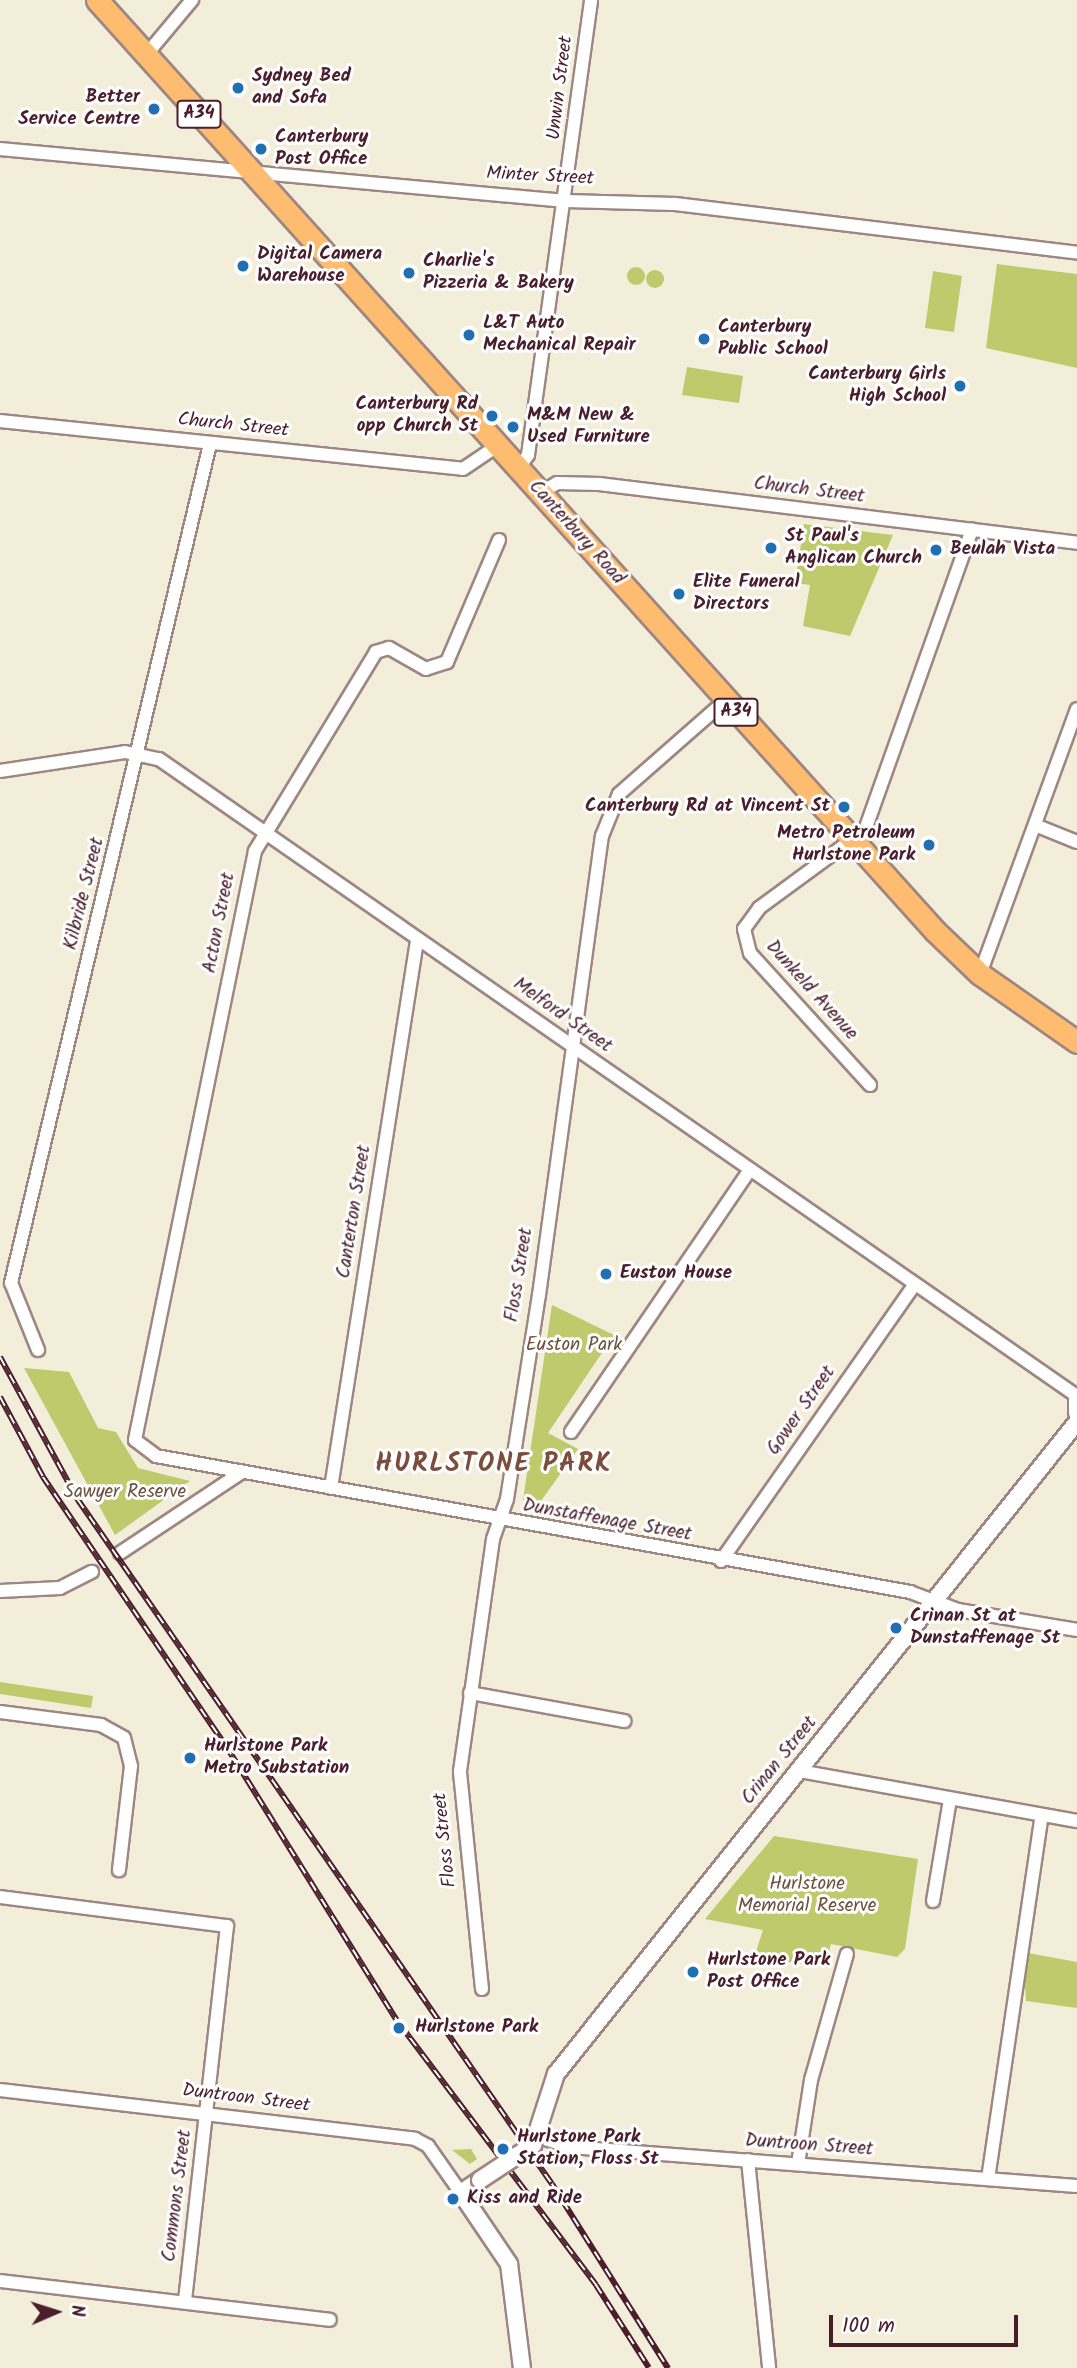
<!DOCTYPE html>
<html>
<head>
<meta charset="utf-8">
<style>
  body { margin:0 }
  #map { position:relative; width:1077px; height:2368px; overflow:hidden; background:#f3eeda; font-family:Kalam,sans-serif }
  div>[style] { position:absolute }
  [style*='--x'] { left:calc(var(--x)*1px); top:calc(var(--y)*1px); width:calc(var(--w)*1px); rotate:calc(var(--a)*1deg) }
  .green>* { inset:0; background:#beca6c }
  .round { border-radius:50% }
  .roads { filter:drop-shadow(2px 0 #9e8682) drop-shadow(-2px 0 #9e8682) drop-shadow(0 2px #9e8682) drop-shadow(0 -2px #9e8682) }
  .minor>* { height:12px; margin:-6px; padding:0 6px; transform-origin:6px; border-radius:6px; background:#fff }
  .tertiary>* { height:16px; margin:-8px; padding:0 8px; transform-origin:8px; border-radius:8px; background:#fff }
  .trunk>* { height:21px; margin:-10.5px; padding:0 10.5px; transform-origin:10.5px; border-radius:10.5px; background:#fdbc70 }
  .rail>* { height:6px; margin-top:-3px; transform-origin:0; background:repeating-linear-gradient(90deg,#fff 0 10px,#4a1f2b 0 20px); box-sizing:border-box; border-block:2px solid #4a1f2b }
  .bridges { filter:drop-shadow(2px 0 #9e8682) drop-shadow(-2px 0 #9e8682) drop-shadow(0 2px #9e8682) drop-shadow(0 -2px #9e8682) }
  .tertiary-bridge>* { height:16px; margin:-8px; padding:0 8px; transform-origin:8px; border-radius:8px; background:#fff }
  .dots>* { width:19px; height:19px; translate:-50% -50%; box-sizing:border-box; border:4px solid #fff; border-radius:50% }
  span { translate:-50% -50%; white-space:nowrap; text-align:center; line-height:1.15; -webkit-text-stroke:6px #fff; paint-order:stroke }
  .shield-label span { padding:2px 5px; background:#fff; border:2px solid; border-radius:5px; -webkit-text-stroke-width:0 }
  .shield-label { font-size:18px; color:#4a1f2b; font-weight:700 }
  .poi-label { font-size:19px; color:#4a1f2b; font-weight:700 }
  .left { translate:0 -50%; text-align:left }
  .right { translate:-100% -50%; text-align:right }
  .street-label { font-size:19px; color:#4a1f2b }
  .park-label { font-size:19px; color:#6d523e }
  .district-label { font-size:26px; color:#7c4d3d; font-weight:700; letter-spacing:2px }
  .north { position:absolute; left:21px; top:2277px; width:70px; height:70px; -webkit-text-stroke:5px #fff; paint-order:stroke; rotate:87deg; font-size:19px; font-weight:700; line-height:28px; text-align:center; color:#4a1f2b }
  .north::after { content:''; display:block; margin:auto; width:24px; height:32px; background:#4a1f2b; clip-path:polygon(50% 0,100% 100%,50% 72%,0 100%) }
  .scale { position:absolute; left:829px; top:2315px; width:189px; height:32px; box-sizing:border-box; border:4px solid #4a1f2b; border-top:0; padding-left:9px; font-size:21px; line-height:24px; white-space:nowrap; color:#4a1f2b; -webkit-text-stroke:5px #fff; paint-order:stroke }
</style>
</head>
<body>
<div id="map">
  <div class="green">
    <div style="clip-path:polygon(997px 264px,1077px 274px,1077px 368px,986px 348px)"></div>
    <div class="round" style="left:627px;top:267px;width:18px;height:18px"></div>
    <div class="round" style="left:646px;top:270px;width:18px;height:18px"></div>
    <div style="clip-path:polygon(933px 271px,962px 276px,954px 332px,925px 328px)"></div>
    <div style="clip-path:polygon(687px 367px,743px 376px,739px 403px,682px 395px)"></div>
    <div style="clip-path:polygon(804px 524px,893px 535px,850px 636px,803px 626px,810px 585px,795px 583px)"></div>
    <div style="clip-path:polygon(552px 1305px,614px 1335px,548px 1433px,578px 1449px,536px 1508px,523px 1500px)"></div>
    <div style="clip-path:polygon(24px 1368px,69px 1372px,98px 1428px,116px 1432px,138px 1468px,190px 1481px,115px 1535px)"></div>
    <div style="clip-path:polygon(0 1682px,93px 1696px,91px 1708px,0 1694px)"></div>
    <div style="clip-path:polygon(774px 1836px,918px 1859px,905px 1949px,897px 1957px,831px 1944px,825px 1966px,754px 1958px,763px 1930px,705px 1919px)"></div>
    <div style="clip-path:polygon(1023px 1952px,1077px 1962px,1077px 2008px,1026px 2001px)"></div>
    <div style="clip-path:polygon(471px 2149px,477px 2159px,470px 2164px,452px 2150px)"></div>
  </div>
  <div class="roads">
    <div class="minor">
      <div style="--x:146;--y:55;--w:72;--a:-50.1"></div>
      <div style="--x:0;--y:149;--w:568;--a:5.25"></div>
      <div style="--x:566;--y:201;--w:109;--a:1.6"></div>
      <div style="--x:675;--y:204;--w:405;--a:6.9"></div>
      <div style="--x:0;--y:421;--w:465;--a:5.9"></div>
      <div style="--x:463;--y:469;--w:41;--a:-34.1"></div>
      <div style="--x:518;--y:468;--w:16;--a:-52"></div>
      <div style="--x:528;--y:455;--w:459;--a:-82.1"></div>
      <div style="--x:540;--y:493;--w:20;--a:-30"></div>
      <div style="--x:557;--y:483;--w:42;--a:1.4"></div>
      <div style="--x:599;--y:484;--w:482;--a:7"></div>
      <div style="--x:499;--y:540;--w:133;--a:113.1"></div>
      <div style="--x:447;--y:662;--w:22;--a:162"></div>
      <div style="--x:426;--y:669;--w:43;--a:-150.4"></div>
      <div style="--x:389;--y:648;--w:14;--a:163"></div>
      <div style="--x:376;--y:652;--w:233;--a:121.3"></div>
      <div style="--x:255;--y:851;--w:601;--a:101.52"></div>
      <div style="--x:135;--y:1440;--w:26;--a:37"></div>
      <div style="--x:156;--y:1456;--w:766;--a:10.22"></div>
      <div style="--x:910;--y:1592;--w:51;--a:20.6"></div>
      <div style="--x:958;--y:1610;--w:121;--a:9.5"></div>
      <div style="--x:0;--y:771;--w:126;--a:-8.6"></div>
      <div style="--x:125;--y:752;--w:35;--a:12"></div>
      <div style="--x:159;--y:759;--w:1117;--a:34.76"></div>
      <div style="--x:1035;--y:825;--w:45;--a:22"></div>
      <div style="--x:980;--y:974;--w:282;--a:-69.9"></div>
      <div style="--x:870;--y:1085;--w:178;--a:-132.3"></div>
      <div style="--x:750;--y:953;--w:25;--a:-104"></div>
      <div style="--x:744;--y:929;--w:26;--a:-54"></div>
      <div style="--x:759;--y:908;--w:132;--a:-36.3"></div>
      <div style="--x:865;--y:830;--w:319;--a:-70.4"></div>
      <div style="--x:38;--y:1350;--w:72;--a:-111.9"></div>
      <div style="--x:11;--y:1283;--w:862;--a:-76.66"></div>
      <div style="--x:571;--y:1432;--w:317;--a:-55.7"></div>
      <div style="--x:331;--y:1488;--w:554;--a:-81.07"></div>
      <div style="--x:120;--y:1553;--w:146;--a:-33.6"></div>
      <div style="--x:721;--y:1561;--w:338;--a:-55"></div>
      <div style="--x:0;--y:1591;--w:60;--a:-2.9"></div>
      <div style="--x:60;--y:1588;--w:36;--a:-27"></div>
      <div style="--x:470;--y:1693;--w:157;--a:10.3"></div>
      <div style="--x:0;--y:1712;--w:102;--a:7.3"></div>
      <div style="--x:101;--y:1725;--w:26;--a:29"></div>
      <div style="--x:124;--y:1738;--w:29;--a:76"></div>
      <div style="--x:131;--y:1766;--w:105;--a:96.6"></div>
      <div style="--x:799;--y:1771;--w:282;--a:10.2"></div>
      <div style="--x:0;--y:1897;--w:229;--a:7.3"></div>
      <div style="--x:227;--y:1926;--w:378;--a:96.4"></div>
      <div style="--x:933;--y:1901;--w:103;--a:-80.5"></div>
      <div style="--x:482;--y:1989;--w:219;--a:-95.8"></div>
      <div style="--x:460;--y:1771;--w:234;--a:-81.9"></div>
      <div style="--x:493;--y:1539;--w:42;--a:-70.7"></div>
      <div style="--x:507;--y:1499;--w:206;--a:-81.1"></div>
      <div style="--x:539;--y:1295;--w:463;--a:-82.2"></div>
      <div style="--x:602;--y:836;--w:45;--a:-68"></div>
      <div style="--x:619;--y:794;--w:141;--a:-41.3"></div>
      <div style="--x:0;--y:2090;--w:418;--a:6.7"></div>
      <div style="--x:415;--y:2139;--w:15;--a:28"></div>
      <div style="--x:428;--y:2146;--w:57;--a:54.9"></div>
      <div style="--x:539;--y:2137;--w:33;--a:18"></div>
      <div style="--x:570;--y:2147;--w:508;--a:4.4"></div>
      <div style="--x:748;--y:2160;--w:209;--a:84.2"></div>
      <div style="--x:798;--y:2164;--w:85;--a:-81.2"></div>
      <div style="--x:811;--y:2080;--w:131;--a:-74.1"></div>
      <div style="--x:988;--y:2179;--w:368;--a:-81.6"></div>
      <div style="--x:0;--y:2281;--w:332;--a:6.7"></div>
    </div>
    <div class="tertiary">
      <div style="--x:1077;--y:1400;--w:13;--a:90"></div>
      <div style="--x:533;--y:2145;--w:75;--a:-72.1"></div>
      <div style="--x:556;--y:2074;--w:835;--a:-51.37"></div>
      <div style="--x:480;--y:2180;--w:23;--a:146"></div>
      <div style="--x:461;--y:2193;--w:86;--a:55.9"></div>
      <div style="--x:509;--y:2264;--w:105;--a:82.9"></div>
    </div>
    <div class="trunk">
      <div style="--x:97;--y:0;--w:1253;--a:48.01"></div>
      <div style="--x:935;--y:931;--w:62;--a:43.7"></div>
      <div style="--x:980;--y:974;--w:118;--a:35"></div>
    </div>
  </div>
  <div class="rail">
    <div style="--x:0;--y:1357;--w:163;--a:61.4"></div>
    <div style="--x:78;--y:1500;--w:832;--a:55.28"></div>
    <div style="--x:552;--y:2184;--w:218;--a:57.8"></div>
    <div style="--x:0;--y:1397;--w:91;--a:61.7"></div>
    <div style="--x:43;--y:1477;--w:325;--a:55.8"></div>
    <div style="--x:226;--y:1746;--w:325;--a:58.1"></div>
    <div style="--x:398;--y:2022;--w:329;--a:53"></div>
    <div style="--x:596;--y:2285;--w:98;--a:57.4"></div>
  </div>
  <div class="bridges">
    <div class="tertiary-bridge">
      <div style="--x:480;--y:2180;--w:64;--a:-33.4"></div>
    </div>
  </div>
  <div class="dots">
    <div style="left:238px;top:88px;background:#1f6fb2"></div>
    <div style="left:154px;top:109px;background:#1f6fb2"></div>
    <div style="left:261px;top:149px;background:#1f6fb2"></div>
    <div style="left:243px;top:266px;background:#1f6fb2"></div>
    <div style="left:409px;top:273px;background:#1f6fb2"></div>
    <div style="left:469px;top:335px;background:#1f6fb2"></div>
    <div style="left:704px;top:339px;background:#1f6fb2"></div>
    <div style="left:960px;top:386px;background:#1f6fb2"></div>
    <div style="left:492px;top:416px;background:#1f6fb2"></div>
    <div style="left:513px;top:427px;background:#1f6fb2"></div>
    <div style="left:771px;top:548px;background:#1f6fb2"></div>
    <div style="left:936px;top:550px;background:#1f6fb2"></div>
    <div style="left:679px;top:594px;background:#1f6fb2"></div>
    <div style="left:844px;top:807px;background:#1f6fb2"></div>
    <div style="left:929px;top:845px;background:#1f6fb2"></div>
    <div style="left:606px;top:1274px;background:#1f6fb2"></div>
    <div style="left:896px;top:1628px;background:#1f6fb2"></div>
    <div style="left:190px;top:1758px;background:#1f6fb2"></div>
    <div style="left:693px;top:1972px;background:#1f6fb2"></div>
    <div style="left:399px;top:2028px;background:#1f6fb2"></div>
    <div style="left:503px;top:2149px;background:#1f6fb2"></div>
    <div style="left:453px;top:2199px;background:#1f6fb2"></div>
  </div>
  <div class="shield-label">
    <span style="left:199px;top:114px">A34</span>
    <span style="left:736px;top:712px">A34</span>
  </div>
  <div class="poi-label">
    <span class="left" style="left:252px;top:88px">Sydney Bed<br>and Sofa</span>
    <span class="right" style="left:140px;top:109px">Better<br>Service Centre</span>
    <span class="left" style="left:275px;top:149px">Canterbury<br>Post Office</span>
    <span class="left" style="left:257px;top:266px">Digital Camera<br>Warehouse</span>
    <span class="left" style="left:423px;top:273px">Charlie's<br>Pizzeria &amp; Bakery</span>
    <span class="left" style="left:483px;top:335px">L&amp;T Auto<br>Mechanical Repair</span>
    <span class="left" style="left:718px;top:339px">Canterbury<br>Public School</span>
    <span class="right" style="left:946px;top:386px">Canterbury Girls<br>High School</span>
    <span class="right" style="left:478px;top:416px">Canterbury Rd<br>opp Church St</span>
    <span class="left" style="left:527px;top:427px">M&amp;M New &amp;<br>Used Furniture</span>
    <span class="left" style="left:785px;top:548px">St Paul's<br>Anglican Church</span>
    <span class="left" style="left:950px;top:550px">Beulah Vista</span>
    <span class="left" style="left:693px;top:594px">Elite Funeral<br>Directors</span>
    <span class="right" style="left:830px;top:807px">Canterbury Rd at Vincent St</span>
    <span class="right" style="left:915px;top:845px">Metro Petroleum<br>Hurlstone Park</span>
    <span class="left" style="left:620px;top:1274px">Euston House</span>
    <span class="left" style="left:910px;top:1628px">Crinan St at<br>Dunstaffenage St</span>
    <span class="left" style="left:204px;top:1758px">Hurlstone Park<br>Metro Substation</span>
    <span class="left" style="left:707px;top:1972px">Hurlstone Park<br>Post Office</span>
    <span class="left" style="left:415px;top:2028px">Hurlstone Park</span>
    <span class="left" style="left:517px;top:2149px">Hurlstone Park<br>Station, Floss St</span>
    <span class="left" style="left:467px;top:2199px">Kiss and Ride</span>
  </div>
  <div class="street-label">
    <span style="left:561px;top:88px;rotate:-83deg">Unwin Street</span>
    <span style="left:540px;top:177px;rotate:3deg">Minter Street</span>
    <span style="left:233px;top:426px;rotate:6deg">Church Street</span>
    <span style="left:809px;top:491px;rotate:7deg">Church Street</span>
    <span style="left:576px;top:533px;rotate:48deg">Canterbury Road</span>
    <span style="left:85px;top:894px;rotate:-76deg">Kilbride Street</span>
    <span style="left:220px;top:923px;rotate:-79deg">Acton Street</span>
    <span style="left:811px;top:991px;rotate:48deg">Dunkeld Avenue</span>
    <span style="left:562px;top:1016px;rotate:35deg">Melford Street</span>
    <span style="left:355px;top:1212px;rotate:-81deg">Canterton Street</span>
    <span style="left:520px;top:1275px;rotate:-81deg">Floss Street</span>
    <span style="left:802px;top:1411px;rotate:-55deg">Gower Street</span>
    <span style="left:607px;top:1521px;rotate:10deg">Dunstaffenage Street</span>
    <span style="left:780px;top:1761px;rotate:-51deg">Crinan Street</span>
    <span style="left:446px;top:1840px;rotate:-96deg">Floss Street</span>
    <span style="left:246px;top:2099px;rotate:7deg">Duntroon Street</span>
    <span style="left:809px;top:2146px;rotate:4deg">Duntroon Street</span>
    <span style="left:178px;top:2196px;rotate:-83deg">Commons Street</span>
  </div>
  <div class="park-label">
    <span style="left:574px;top:1346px">Euston Park</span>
    <span style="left:125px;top:1493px">Sawyer Reserve</span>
    <span style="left:807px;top:1896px">Hurlstone<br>Memorial Reserve</span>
  </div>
  <div class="district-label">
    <span style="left:494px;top:1465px">HURLSTONE PARK</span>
  </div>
  <div class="north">N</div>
  <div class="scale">100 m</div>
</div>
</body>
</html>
